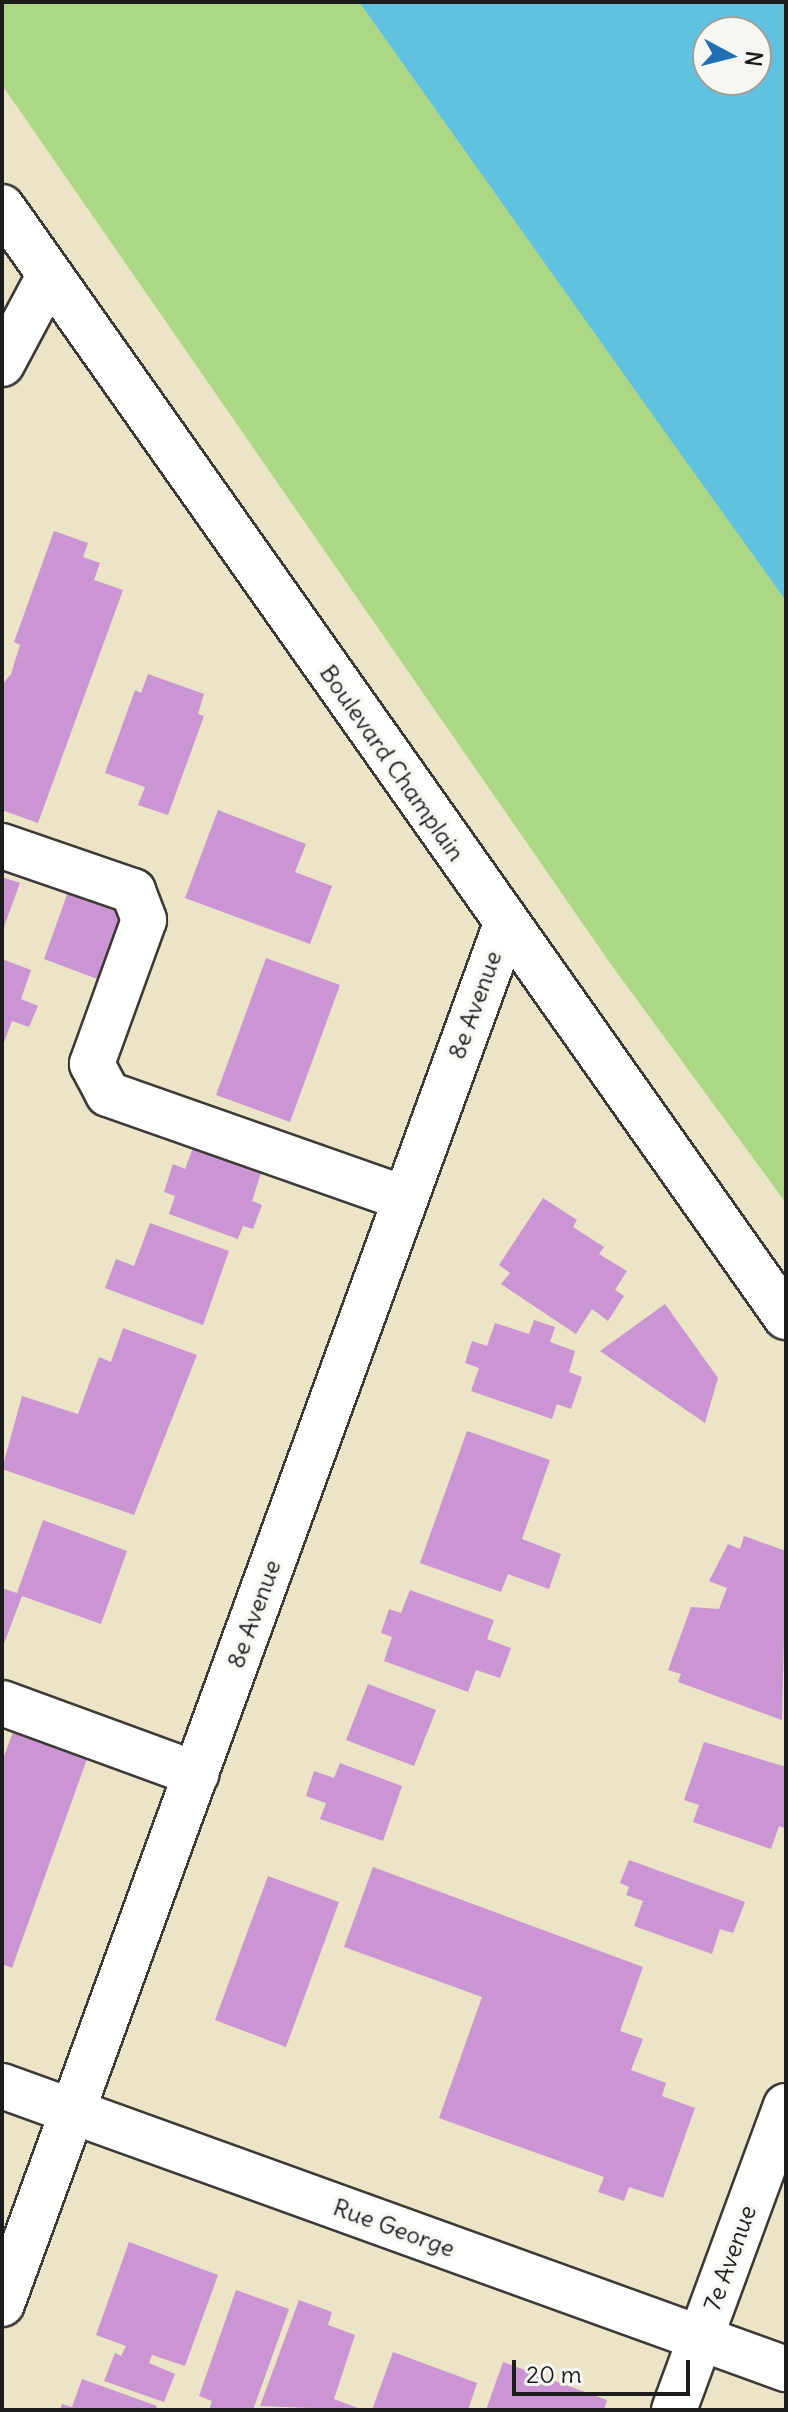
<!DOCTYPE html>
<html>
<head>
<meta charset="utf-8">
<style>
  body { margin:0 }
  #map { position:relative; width:788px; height:2412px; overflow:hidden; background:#ebe4c6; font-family:Delius,sans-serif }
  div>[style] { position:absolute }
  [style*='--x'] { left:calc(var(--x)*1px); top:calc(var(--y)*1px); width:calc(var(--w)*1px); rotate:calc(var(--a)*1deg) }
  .green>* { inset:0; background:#acd885 }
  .water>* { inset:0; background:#60c2de }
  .building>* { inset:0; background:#cb94d2 }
  .roads { filter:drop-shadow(2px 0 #3b3a36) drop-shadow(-2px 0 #3b3a36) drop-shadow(0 2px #3b3a36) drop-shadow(0 -2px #3b3a36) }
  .minor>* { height:44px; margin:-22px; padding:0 22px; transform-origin:22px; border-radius:22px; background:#fff }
  .major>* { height:44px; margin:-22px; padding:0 22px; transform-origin:22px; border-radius:22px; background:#fff }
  span { translate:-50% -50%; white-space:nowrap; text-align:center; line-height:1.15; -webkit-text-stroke:7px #f6f6f2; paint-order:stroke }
  .street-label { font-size:24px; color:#1c1c1c }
  .frame { position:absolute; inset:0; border:4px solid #1c1c1c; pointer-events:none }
  .north { position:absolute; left:692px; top:16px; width:80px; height:80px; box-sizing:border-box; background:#f6f6f2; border:2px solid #9f9f9c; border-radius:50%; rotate:97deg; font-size:22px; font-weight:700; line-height:32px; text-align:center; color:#1c1c1c }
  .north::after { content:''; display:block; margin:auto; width:28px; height:36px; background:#1f6fb2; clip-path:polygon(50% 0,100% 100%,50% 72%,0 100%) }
  .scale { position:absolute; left:512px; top:2360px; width:178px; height:36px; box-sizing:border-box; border:4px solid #1c1c1c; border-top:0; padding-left:10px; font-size:24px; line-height:28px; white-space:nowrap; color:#1c1c1c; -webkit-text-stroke:6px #f6f6f2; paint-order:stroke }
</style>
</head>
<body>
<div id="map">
  <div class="green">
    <div style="clip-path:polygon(2px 2px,359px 2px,786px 601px,786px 1203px,610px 963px,2px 85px)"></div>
  </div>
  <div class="water">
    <div style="clip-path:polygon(evenodd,359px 2px,786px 2px,786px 601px,657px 421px,359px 2px,708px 32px,756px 32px,756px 80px,708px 80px,708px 32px)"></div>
  </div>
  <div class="building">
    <div style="clip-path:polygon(54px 531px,88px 543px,83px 557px,100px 563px,94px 580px,123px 590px,38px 823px,2px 810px,2px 685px,11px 674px,20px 645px,14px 642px)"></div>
    <div style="clip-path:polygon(148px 674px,204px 694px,198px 714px,204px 716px,168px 815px,138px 805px,145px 787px,105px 773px,135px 690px,141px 693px)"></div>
    <div style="clip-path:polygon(218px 810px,306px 844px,295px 872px,332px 886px,310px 944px,185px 898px)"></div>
    <div style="clip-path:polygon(2px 877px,20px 883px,2px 932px)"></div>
    <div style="clip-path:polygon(69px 889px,126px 910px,100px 980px,44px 959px)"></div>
    <div style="clip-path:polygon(266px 958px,340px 985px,290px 1122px,216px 1095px)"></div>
    <div style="clip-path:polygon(2px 959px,31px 970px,21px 999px,38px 1006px,29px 1027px,12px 1021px,2px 1048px)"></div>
    <div style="clip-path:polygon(194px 1145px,262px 1170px,252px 1201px,262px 1205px,253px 1229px,243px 1226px,238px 1239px,169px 1214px,175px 1196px,164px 1192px,173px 1164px,185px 1169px)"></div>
    <div style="clip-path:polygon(543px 1198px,577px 1220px,573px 1227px,604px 1247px,599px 1254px,627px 1271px,615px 1290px,624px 1296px,608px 1321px,592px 1309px,576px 1334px,501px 1284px,510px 1273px,499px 1265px)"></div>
    <div style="clip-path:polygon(150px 1223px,229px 1251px,203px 1325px,105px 1288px,116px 1259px,134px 1266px)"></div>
    <div style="clip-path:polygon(665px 1304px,718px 1378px,705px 1423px,600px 1351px)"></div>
    <div style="clip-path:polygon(534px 1320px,555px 1327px,550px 1342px,575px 1351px,569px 1372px,582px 1377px,571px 1409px,557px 1404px,552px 1419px,471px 1391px,479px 1368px,465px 1363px,472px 1341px,487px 1346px,495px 1323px,529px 1334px)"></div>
    <div style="clip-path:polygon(123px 1328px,197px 1355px,134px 1515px,2px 1469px,22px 1396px,78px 1414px,99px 1357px,111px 1362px)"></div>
    <div style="clip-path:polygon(467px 1431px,550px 1460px,522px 1539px,561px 1554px,549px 1589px,508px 1574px,501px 1592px,420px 1563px)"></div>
    <div style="clip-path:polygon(43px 1520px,127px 1551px,101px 1624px,22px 1596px,2px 1649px,2px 1588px,17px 1593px)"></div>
    <div style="clip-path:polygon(744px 1536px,786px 1551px,782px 1720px,678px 1682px,681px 1674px,668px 1670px,691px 1607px,719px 1609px,727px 1588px,709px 1581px,728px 1544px,740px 1549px)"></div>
    <div style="clip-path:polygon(410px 1590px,494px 1620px,487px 1639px,511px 1648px,500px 1678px,476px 1670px,468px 1692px,384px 1661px,392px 1637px,381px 1633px,389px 1609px,401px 1613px)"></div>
    <div style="clip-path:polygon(368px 1684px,436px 1710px,414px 1766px,346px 1740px)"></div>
    <div style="clip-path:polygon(13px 1732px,87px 1759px,12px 1968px,2px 1964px,2px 1762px)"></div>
    <div style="clip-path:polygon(704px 1742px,786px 1767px,786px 1829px,779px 1826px,771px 1849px,693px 1822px,699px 1805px,684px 1800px)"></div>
    <div style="clip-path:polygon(340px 1763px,402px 1786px,383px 1841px,320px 1819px,326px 1803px,306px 1796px,314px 1771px,334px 1778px)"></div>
    <div style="clip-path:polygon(629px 1860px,745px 1902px,733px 1933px,720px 1929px,712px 1954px,634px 1926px,643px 1901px,626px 1895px,629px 1887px,620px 1883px)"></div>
    <div style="clip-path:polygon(373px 1867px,643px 1967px,620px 2031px,643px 2039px,631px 2070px,666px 2083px,662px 2096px,695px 2108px,663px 2198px,629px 2187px,624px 2201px,598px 2192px,604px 2177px,439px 2118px,482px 1997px,344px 1947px)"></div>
    <div style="clip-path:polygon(268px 1876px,339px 1902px,286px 2047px,215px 2020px)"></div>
    <div style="clip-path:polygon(129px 2242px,218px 2275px,185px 2366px,152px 2355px,149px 2363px,175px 2374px,164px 2402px,104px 2381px,115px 2353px,121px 2356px,126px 2346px,96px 2335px)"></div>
    <div style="clip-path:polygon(236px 2290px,289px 2309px,253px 2410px,209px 2410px,212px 2401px,199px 2396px)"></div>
    <div style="clip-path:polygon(299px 2300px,332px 2312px,328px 2325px,355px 2335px,334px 2399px,363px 2410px,260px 2406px)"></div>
    <div style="clip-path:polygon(393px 2352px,477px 2383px,468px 2410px,372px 2410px)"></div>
    <div style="clip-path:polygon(503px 2362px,607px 2400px,604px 2410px,486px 2410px)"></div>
    <div style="clip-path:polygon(82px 2379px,157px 2406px,155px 2410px,60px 2410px,62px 2404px,72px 2407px)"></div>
  </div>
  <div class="roads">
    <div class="minor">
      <div style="--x:2;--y:364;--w:100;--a:-61.9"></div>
      <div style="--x:2;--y:846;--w:139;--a:19"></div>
      <div style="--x:133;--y:891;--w:31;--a:69"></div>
      <div style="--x:144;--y:920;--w:153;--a:109.9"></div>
      <div style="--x:92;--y:1064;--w:34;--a:62"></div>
      <div style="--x:108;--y:1094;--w:313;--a:19.4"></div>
      <div style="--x:2;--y:1703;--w:207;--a:20.1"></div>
      <div style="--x:2;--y:2086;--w:834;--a:19.85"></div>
      <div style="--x:2;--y:2304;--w:1469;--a:-69.94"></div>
      <div style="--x:674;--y:2410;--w:324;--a:-69.8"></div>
    </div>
    <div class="major">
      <div style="--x:2;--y:207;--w:1359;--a:54.77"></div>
    </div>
  </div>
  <div class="street-label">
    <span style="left:392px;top:763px;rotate:55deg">Boulevard Champlain</span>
    <span style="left:475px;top:1005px;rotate:-70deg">8e Avenue</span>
    <span style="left:254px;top:1614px;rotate:-70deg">8e Avenue</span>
    <span style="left:394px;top:2228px;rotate:20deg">Rue George</span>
    <span style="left:730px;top:2258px;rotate:-70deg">7e Avenue</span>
  </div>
  <div class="frame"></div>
  <div class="north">N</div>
  <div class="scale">20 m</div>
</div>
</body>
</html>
